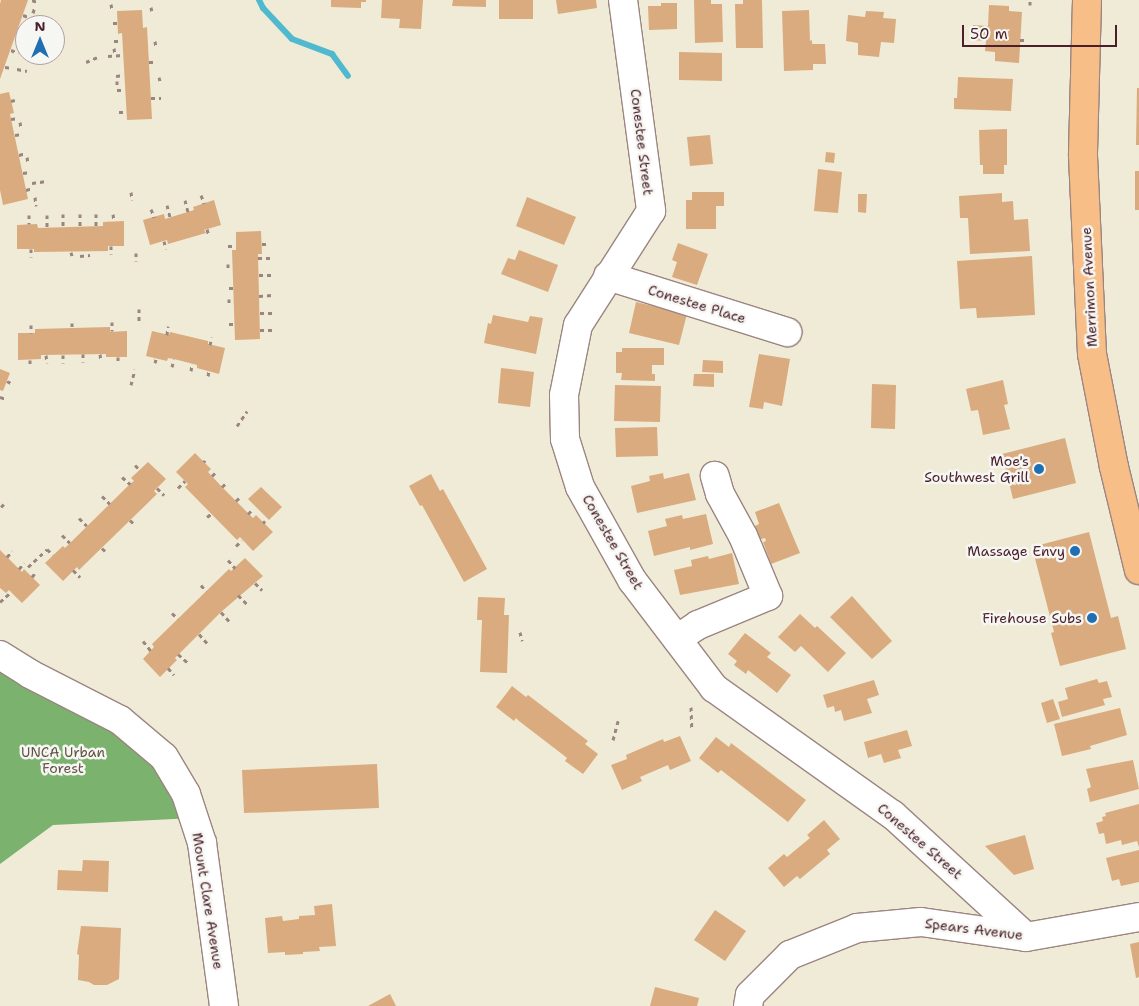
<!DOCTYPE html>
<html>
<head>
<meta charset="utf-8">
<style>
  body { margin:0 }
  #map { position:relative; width:1139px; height:1006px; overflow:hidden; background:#efebd7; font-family:"Shantell Sans",sans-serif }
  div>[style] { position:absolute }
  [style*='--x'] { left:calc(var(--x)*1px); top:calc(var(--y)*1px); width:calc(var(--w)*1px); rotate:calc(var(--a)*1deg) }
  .forest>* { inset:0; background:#7ab26e }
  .stream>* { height:6px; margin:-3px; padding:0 3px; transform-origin:3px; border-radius:3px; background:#51b9cf }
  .building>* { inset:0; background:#d9ab7e }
  .path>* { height:3px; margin-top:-1.5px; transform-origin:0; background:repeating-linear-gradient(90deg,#9c8581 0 4px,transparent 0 8px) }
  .roads { filter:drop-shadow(1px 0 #9c8581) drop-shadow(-1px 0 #9c8581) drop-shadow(0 1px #9c8581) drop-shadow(0 -1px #9c8581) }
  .minor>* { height:28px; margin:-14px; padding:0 14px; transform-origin:14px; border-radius:14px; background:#fff }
  .major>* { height:28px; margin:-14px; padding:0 14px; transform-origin:14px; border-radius:14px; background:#f7be87 }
  .dots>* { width:14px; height:14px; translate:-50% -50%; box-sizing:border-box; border:2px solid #f6f6f2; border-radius:50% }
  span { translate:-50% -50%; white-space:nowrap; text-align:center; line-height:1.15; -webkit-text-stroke:5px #f6f6f2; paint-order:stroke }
  .street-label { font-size:14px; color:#4a1f2b }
  .poi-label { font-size:14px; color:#4a1f2b }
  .right { translate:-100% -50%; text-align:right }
  .park-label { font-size:14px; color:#625444 }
  .north { position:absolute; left:15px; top:15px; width:50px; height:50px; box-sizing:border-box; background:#f6f6f2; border:1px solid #b1a0a2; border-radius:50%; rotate:0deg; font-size:14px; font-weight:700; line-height:20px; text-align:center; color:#4a1f2b }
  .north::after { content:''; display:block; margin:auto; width:18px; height:22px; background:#1f6fb2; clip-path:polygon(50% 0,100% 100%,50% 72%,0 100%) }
  .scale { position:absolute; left:962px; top:25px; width:155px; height:22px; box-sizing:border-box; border:2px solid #4a1f2b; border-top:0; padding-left:6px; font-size:15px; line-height:18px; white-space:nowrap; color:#4a1f2b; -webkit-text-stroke:4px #f6f6f2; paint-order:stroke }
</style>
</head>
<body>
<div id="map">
  <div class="forest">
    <div style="clip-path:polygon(0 650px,120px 720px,194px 818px,53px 825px,0 864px)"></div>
  </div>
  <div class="stream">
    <div style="--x:259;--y:0;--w:9;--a:63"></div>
    <div style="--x:263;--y:8;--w:42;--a:46.9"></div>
    <div style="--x:292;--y:39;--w:43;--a:20.6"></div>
    <div style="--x:332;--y:54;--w:27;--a:54"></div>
  </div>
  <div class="building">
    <div style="clip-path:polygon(1px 0,28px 0,0 79px,0 4px)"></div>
    <div style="clip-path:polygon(331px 0,366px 0,366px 2px,361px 2px,361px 8px,331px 7px)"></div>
    <div style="clip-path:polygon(382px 0,423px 0,421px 29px,399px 28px,400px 19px,381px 18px)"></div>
    <div style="clip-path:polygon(453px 0,486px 0,486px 7px,452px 6px)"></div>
    <div style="clip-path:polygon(499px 0,533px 0,533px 19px,499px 19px)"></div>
    <div style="clip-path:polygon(556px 0,596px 0,597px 8px,558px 14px)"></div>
    <div style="clip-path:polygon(694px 0,711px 0,711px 4px,722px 4px,723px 42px,695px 43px)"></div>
    <div style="clip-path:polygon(743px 0,762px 0,763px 48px,736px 48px,735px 4px,743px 4px)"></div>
    <div style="clip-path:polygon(661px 3px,677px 3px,677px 29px,649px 30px,648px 6px,661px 6px)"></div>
    <div style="clip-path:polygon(989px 5px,1009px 6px,1009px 11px,1022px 12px,1019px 63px,995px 61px,995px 52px,985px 51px,986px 41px,972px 40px,973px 25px,988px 26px)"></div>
    <div style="clip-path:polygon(142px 10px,143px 28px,147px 27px,152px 119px,127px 120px,122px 33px,118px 34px,117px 11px)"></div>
    <div style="clip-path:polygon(809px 10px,810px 41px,812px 40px,812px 44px,825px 44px,826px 64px,813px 64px,813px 70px,784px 71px,782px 11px)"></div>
    <div style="clip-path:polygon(866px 11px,884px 12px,883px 18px,896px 19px,894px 43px,881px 42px,879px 57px,858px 55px,858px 43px,846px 41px,848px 15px,865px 17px)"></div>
    <div style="clip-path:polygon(679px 52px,722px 53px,722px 81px,679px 80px)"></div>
    <div style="clip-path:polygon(958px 77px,1013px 79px,1011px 111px,954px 109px,954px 98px,957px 98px)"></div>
    <div style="clip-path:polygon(1137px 88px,1139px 88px,1139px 145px,1136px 145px)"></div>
    <div style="clip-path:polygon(9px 92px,14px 113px,10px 114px,11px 119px,28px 199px,3px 205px,0 190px,0 94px)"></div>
    <div style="clip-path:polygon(1007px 129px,1007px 165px,1004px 165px,1004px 174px,983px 174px,983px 165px,980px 165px,979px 130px)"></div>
    <div style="clip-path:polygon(710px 135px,713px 164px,690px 166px,687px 137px)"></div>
    <div style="clip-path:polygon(826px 152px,835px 153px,834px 163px,825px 162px)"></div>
    <div style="clip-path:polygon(818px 169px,842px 172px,838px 213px,814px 211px)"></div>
    <div style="clip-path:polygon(1135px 171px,1139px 171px,1139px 210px,1135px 210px)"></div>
    <div style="clip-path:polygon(692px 192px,724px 192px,724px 206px,716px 206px,716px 229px,686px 229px,686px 200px,692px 200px)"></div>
    <div style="clip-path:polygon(1002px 193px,1002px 202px,1013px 201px,1014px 220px,1028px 219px,1030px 251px,970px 254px,968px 218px,960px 218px,959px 196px)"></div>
    <div style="clip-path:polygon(858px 194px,867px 194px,866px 213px,858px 212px)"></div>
    <div style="clip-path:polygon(527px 197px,576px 217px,564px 245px,516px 226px)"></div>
    <div style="clip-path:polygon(214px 200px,221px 225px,204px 230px,206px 233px,168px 244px,167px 240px,150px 245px,143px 220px,164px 214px,165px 219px,194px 210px,193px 207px)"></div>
    <div style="clip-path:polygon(124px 221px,124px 246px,108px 246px,108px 251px,34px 252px,34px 249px,17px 249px,17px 225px,37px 224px,38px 228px,103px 226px,103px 222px)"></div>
    <div style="clip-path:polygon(261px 231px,262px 254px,258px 254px,260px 339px,235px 340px,232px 250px,236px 250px,236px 232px)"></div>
    <div style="clip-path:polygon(678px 243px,708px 254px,697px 285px,672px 277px,677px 262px,672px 260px)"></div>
    <div style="clip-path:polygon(519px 250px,558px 265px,548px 292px,501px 274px,508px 258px,515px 260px)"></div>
    <div style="clip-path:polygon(1032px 256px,1035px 315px,977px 318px,976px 308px,960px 309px,957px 261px)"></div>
    <div style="clip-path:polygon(636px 302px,687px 314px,679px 345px,629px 333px)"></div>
    <div style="clip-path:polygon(493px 315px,528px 322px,530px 316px,543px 318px,536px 354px,484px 343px,488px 323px,491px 324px)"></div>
    <div style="clip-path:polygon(110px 327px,110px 332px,127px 331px,127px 357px,106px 357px,106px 354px,41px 355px,41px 359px,18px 360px,18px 333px,35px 333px,35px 329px)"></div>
    <div style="clip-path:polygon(152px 331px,169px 335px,170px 332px,208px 341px,208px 344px,225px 348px,219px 374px,197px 368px,197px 365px,174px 359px,168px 358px,167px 361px,146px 356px)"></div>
    <div style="clip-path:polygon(622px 348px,664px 348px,664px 365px,652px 365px,652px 374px,655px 374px,655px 381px,621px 380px,622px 373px,616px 373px,616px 352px,622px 352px)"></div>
    <div style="clip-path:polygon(759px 354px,790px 359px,782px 406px,764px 402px,763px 409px,749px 407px)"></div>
    <div style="clip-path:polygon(703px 360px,723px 361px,723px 373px,702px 372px)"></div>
    <div style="clip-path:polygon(501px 368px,534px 372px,530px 407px,498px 403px)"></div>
    <div style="clip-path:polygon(0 369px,10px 373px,3px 391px,0 390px)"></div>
    <div style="clip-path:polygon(694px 374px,714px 374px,714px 387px,693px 386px)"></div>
    <div style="clip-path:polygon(1003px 380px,1008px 404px,1004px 405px,1010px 429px,983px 435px,978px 410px,971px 411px,966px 389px)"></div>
    <div style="clip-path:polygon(872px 384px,896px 385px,895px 429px,871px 428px)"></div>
    <div style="clip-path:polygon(615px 385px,661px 386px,660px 422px,614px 421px)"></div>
    <div style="clip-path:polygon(657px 427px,658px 456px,616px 457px,615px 428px)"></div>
    <div style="clip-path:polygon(1065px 438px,1076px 483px,1013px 499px,1002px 454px)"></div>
    <div style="clip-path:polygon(195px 453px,211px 469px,208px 472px,222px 487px,253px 518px,256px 515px,273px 532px,253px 551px,240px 537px,237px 540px,185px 487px,188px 484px,176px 472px)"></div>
    <div style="clip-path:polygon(148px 462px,166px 479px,154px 491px,157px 494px,79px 570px,77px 567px,63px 581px,45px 563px,63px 546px,65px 548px,130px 484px,134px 481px,131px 478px)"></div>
    <div style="clip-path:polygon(663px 473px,664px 479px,689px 473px,696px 500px,637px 513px,631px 486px,650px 481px,649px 476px)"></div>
    <div style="clip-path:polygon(431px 474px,440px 491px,443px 489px,487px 569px,464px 582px,422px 505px,420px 506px,409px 486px)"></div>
    <div style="clip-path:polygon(261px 487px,282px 507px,269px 520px,248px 499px)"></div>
    <div style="clip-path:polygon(779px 503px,800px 553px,771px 564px,763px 542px,766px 541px,765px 538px,758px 540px,753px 527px,759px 524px,755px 512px)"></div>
    <div style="clip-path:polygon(706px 514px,713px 544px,690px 550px,690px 547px,654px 556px,648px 531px,667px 526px,665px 519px,682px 515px,683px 519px)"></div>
    <div style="clip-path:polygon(1089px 532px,1111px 618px,1118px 616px,1126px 649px,1060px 666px,1051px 633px,1054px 632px,1032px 547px)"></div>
    <div style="clip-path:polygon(0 550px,22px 572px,24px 569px,40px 585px,22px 603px,9px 590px,6px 593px,0 588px)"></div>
    <div style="clip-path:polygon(732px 553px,739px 584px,680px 595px,674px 570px,692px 566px,691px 560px,708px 556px,709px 559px)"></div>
    <div style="clip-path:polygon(245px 558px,263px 576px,221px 612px,175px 658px,177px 660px,160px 677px,143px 659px,154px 647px,152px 644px,229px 569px,231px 571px)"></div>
    <div style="clip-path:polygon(852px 596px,892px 641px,872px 659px,830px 617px)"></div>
    <div style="clip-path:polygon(478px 597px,505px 598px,504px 615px,509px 615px,507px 673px,480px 672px,482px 620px,477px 620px)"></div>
    <div style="clip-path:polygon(800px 614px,815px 628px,817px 626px,846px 653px,828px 672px,801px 646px,795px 652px,778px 637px)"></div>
    <div style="clip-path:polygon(745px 633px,771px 653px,767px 657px,791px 675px,777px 693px,748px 670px,746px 674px,734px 665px,737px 661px,728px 654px)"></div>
    <div style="clip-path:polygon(1097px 679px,1099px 683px,1107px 681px,1112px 697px,1103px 699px,1105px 705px,1062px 717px,1058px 702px,1068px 699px,1065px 688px)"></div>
    <div style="clip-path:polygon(874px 680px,879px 695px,867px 699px,872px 713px,844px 721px,841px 710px,835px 712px,834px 706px,827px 708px,823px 695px)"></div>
    <div style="clip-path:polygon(512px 686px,526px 697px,528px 695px,588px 741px,585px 744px,598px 754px,583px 774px,565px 761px,567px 758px,562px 754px,519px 721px,516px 718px,514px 721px,496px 707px)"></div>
    <div style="clip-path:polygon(1053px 699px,1060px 719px,1047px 723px,1041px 703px)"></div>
    <div style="clip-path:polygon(1120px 708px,1127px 735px,1090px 746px,1091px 749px,1062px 756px,1054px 724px)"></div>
    <div style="clip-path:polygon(907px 730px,912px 746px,898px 750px,901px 758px,884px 763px,881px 754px,868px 758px,864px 742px)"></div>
    <div style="clip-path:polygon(680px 736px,691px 761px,670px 770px,668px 765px,640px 777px,642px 781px,622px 790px,611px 765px,627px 759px,626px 755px,663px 739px,664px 742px)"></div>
    <div style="clip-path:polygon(716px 737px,729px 747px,731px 743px,806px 800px,788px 822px,721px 770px,718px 773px,699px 758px)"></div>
    <div style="clip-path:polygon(1133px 760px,1139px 789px,1090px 802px,1087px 789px,1091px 787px,1086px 769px)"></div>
    <div style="clip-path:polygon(377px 764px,379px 808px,244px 813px,242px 770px)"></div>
    <div style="clip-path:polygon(1139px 804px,1139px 847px,1137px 841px,1122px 845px,1121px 840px,1106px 844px,1104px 833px,1099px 834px,1096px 823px,1103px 821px,1102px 817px,1106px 816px,1105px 813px)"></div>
    <div style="clip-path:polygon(824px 820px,840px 839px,827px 850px,830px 854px,800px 879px,797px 876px,784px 887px,768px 868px,784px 854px,787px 857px,810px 838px,807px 835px)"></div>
    <div style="clip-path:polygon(1025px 835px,1034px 869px,1014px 875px,985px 846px)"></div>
    <div style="clip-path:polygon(1139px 850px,1139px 882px,1121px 886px,1119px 879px,1112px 881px,1106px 858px)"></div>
    <div style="clip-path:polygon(83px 860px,109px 861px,108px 892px,57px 890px,58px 870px,82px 871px)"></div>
    <div style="clip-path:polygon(332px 904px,336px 946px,319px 947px,320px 951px,303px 952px,303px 954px,285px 955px,285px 952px,268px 953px,265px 918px,282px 916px,283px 921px,299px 919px,299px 916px,315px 915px,314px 906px)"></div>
    <div style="clip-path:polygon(715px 910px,746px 931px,725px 961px,694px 940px)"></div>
    <div style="clip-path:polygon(81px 926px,121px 928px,119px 979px,107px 985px,94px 985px,89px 982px,78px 980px,79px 955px,77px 954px)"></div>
    <div style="clip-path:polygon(1139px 942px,1139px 977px,1136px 978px,1130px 944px)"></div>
    <div style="clip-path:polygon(655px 987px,699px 998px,697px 1006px,650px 1006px)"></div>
    <div style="clip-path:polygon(390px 994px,396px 1006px,368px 1006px)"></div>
  </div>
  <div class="path">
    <div style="--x:32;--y:0;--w:5;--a:22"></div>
    <div style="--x:111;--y:4;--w:6;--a:81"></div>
    <div style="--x:1030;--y:5;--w:5;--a:-90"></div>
    <div style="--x:151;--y:7;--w:5;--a:79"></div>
    <div style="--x:33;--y:13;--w:7;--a:-74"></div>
    <div style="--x:23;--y:15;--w:9;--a:21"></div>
    <div style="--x:113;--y:23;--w:4;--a:0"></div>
    <div style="--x:17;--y:34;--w:7;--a:16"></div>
    <div style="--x:1020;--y:40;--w:8;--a:0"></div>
    <div style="--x:114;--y:41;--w:8;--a:0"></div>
    <div style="--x:155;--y:41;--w:6;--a:81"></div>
    <div style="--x:114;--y:48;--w:7;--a:82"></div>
    <div style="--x:20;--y:49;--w:9;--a:-72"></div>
    <div style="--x:11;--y:50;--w:8;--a:23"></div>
    <div style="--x:108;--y:56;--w:15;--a:-4"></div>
    <div style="--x:86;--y:62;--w:13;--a:-23"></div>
    <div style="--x:149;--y:62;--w:8;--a:0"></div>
    <div style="--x:5;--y:67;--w:8;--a:7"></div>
    <div style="--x:17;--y:69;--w:10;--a:11"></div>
    <div style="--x:116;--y:76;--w:8;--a:-7"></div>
    <div style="--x:159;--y:77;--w:4;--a:76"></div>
    <div style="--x:117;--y:81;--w:4;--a:90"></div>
    <div style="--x:117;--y:90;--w:8;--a:0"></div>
    <div style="--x:151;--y:98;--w:10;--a:0"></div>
    <div style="--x:11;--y:101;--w:4;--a:-14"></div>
    <div style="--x:119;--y:112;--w:7;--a:0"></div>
    <div style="--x:11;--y:119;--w:8;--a:-7"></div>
    <div style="--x:20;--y:122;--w:6;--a:81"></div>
    <div style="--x:15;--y:135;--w:7;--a:-8"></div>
    <div style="--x:19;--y:155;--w:7;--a:-16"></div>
    <div style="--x:27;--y:157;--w:6;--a:81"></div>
    <div style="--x:23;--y:173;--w:7;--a:-8"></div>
    <div style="--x:32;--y:183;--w:15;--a:-8"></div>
    <div style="--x:26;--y:190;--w:7;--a:-16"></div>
    <div style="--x:131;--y:192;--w:8;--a:83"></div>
    <div style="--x:201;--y:195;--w:9;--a:69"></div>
    <div style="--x:35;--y:197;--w:9;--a:84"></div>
    <div style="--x:185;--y:200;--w:12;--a:76"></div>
    <div style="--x:167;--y:205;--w:12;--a:76"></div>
    <div style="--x:151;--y:209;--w:9;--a:69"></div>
    <div style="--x:63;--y:214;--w:13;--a:90"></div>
    <div style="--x:80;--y:214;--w:13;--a:90"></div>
    <div style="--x:96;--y:214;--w:12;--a:90"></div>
    <div style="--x:113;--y:214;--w:7;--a:82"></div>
    <div style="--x:29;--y:215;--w:9;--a:90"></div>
    <div style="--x:47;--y:215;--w:13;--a:90"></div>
    <div style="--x:207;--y:229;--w:7;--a:74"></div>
    <div style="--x:164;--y:241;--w:8;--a:76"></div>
    <div style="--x:262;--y:244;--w:8;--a:0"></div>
    <div style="--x:111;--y:246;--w:8;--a:90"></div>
    <div style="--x:228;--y:246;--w:8;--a:0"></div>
    <div style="--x:31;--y:249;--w:8;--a:90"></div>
    <div style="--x:71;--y:252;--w:4;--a:76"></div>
    <div style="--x:136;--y:253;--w:8;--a:90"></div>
    <div style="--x:80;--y:256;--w:10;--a:-6"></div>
    <div style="--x:258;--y:258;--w:13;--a:0"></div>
    <div style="--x:228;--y:264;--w:6;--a:90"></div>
    <div style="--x:259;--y:275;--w:13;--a:0"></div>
    <div style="--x:229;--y:288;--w:4;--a:0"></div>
    <div style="--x:259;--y:296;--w:13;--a:-4"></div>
    <div style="--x:229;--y:299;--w:5;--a:90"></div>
    <div style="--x:139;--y:309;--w:12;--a:90"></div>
    <div style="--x:260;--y:313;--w:13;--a:0"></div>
    <div style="--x:112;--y:322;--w:9;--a:90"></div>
    <div style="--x:72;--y:323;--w:5;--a:90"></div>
    <div style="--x:229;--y:324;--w:5;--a:0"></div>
    <div style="--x:31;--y:325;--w:8;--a:90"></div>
    <div style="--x:260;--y:330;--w:14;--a:0"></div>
    <div style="--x:167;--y:335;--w:9;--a:-84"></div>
    <div style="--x:210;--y:345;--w:8;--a:-76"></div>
    <div style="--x:83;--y:354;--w:8;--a:90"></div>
    <div style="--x:100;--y:354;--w:7;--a:82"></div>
    <div style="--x:46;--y:355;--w:8;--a:83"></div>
    <div style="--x:63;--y:355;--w:8;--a:90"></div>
    <div style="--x:118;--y:357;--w:4;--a:90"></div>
    <div style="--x:30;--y:360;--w:4;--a:90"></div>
    <div style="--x:155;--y:363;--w:4;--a:-76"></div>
    <div style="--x:172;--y:367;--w:8;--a:-76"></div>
    <div style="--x:191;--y:371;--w:7;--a:-82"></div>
    <div style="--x:208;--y:376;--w:5;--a:-79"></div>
    <div style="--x:7;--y:381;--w:4;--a:27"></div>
    <div style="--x:131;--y:385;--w:16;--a:-76"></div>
    <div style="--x:0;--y:397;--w:6;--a:18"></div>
    <div style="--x:237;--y:426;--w:18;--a:-56"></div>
    <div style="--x:204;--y:462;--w:2;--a:-63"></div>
    <div style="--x:135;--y:465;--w:7;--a:45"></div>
    <div style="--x:212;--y:476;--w:7;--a:-45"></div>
    <div style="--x:122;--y:477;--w:11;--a:41"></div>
    <div style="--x:222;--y:487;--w:7;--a:-45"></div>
    <div style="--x:157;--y:488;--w:10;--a:45"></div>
    <div style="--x:178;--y:488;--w:10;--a:-45"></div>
    <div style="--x:102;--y:496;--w:11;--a:45"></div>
    <div style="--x:236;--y:501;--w:7;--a:-45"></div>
    <div style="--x:1;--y:507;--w:4;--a:-45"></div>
    <div style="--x:248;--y:514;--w:7;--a:-45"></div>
    <div style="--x:207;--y:517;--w:5;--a:-37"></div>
    <div style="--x:79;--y:518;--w:11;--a:45"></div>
    <div style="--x:130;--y:520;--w:6;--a:45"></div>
    <div style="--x:263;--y:523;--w:3;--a:-45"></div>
    <div style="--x:62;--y:535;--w:11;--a:45"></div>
    <div style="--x:236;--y:546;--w:8;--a:-45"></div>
    <div style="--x:102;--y:548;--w:6;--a:45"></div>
    <div style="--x:7;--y:557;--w:8;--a:-50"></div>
    <div style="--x:228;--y:560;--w:11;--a:49"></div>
    <div style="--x:28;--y:567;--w:26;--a:-43"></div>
    <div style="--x:47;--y:549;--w:8;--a:45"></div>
    <div style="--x:19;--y:569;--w:8;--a:-50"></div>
    <div style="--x:73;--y:570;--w:10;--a:45"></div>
    <div style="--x:32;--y:577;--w:5;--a:-53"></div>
    <div style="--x:255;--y:583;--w:10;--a:45"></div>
    <div style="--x:201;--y:585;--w:8;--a:50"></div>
    <div style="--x:238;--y:595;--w:13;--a:45"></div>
    <div style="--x:0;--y:602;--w:15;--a:-42"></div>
    <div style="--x:221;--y:612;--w:13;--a:48"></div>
    <div style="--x:172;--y:613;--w:8;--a:45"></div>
    <div style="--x:520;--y:632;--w:9;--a:77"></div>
    <div style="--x:199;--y:634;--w:12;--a:48"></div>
    <div style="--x:143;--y:641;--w:13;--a:51"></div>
    <div style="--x:178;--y:654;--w:13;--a:42"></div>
    <div style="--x:168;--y:668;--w:9;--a:49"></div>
    <div style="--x:691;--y:707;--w:23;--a:88"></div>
    <div style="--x:613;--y:740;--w:20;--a:-75"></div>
  </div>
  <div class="roads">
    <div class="minor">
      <div style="--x:623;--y:0;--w:213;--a:82.4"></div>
      <div style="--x:651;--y:211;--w:135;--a:122.6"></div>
      <div style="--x:578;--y:325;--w:71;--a:101.3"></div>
      <div style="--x:564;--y:395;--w:44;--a:88.7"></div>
      <div style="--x:565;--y:439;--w:50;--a:72.6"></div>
      <div style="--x:580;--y:487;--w:107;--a:60.8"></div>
      <div style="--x:632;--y:580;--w:136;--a:52.8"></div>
      <div style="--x:714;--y:688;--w:219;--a:35.4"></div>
      <div style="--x:893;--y:815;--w:180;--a:42.5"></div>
      <div style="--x:608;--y:276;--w:188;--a:17.4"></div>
      <div style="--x:677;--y:639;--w:25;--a:-34"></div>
      <div style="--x:698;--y:625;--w:76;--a:-22.5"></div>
      <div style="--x:768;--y:596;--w:65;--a:-112.6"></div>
      <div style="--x:743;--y:536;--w:48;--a:-118.7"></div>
      <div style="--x:720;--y:494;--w:19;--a:-106"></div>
      <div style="--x:0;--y:655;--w:36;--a:32"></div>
      <div style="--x:30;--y:674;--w:101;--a:27.1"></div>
      <div style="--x:120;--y:720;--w:57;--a:40.1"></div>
      <div style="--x:164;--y:757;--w:43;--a:59.3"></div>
      <div style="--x:186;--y:794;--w:52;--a:71.9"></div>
      <div style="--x:202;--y:843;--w:164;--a:82.3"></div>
      <div style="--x:748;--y:1006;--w:11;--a:-80"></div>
      <div style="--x:750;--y:995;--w:57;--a:-45"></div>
      <div style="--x:790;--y:955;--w:72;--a:-21.9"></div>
      <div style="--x:857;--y:928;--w:64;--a:-5.4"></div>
      <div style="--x:921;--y:922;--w:106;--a:8.1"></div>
      <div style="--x:1026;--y:937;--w:115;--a:-10"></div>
    </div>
    <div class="major">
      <div style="--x:1087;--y:0;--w:156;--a:91.5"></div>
      <div style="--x:1083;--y:156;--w:198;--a:87.4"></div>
      <div style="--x:1092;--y:354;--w:115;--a:79"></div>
      <div style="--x:1114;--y:467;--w:106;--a:76.4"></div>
    </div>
  </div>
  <div class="dots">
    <div style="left:1039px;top:469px;background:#1f6fb2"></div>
    <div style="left:1075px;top:551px;background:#1f6fb2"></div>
    <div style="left:1092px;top:618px;background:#1f6fb2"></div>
  </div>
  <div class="street-label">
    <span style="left:642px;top:142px;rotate:83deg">Conestee Street</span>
    <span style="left:1089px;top:287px;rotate:-93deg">Merrimon Avenue</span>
    <span style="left:697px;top:304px;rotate:17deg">Conestee Place</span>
    <span style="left:613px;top:542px;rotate:60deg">Conestee Street</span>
    <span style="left:920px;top:841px;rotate:41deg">Conestee Street</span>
    <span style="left:208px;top:901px;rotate:81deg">Mount Clare Avenue</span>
    <span style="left:974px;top:929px;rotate:7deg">Spears Avenue</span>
  </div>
  <div class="poi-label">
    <span class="right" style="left:1029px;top:469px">Moe's<br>Southwest Grill</span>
    <span class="right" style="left:1065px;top:551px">Massage Envy</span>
    <span class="right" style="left:1082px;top:618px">Firehouse Subs</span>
  </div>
  <div class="park-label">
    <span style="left:63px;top:760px">UNCA Urban<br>Forest</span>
  </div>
  <div class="north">N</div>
  <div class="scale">50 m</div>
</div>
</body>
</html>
